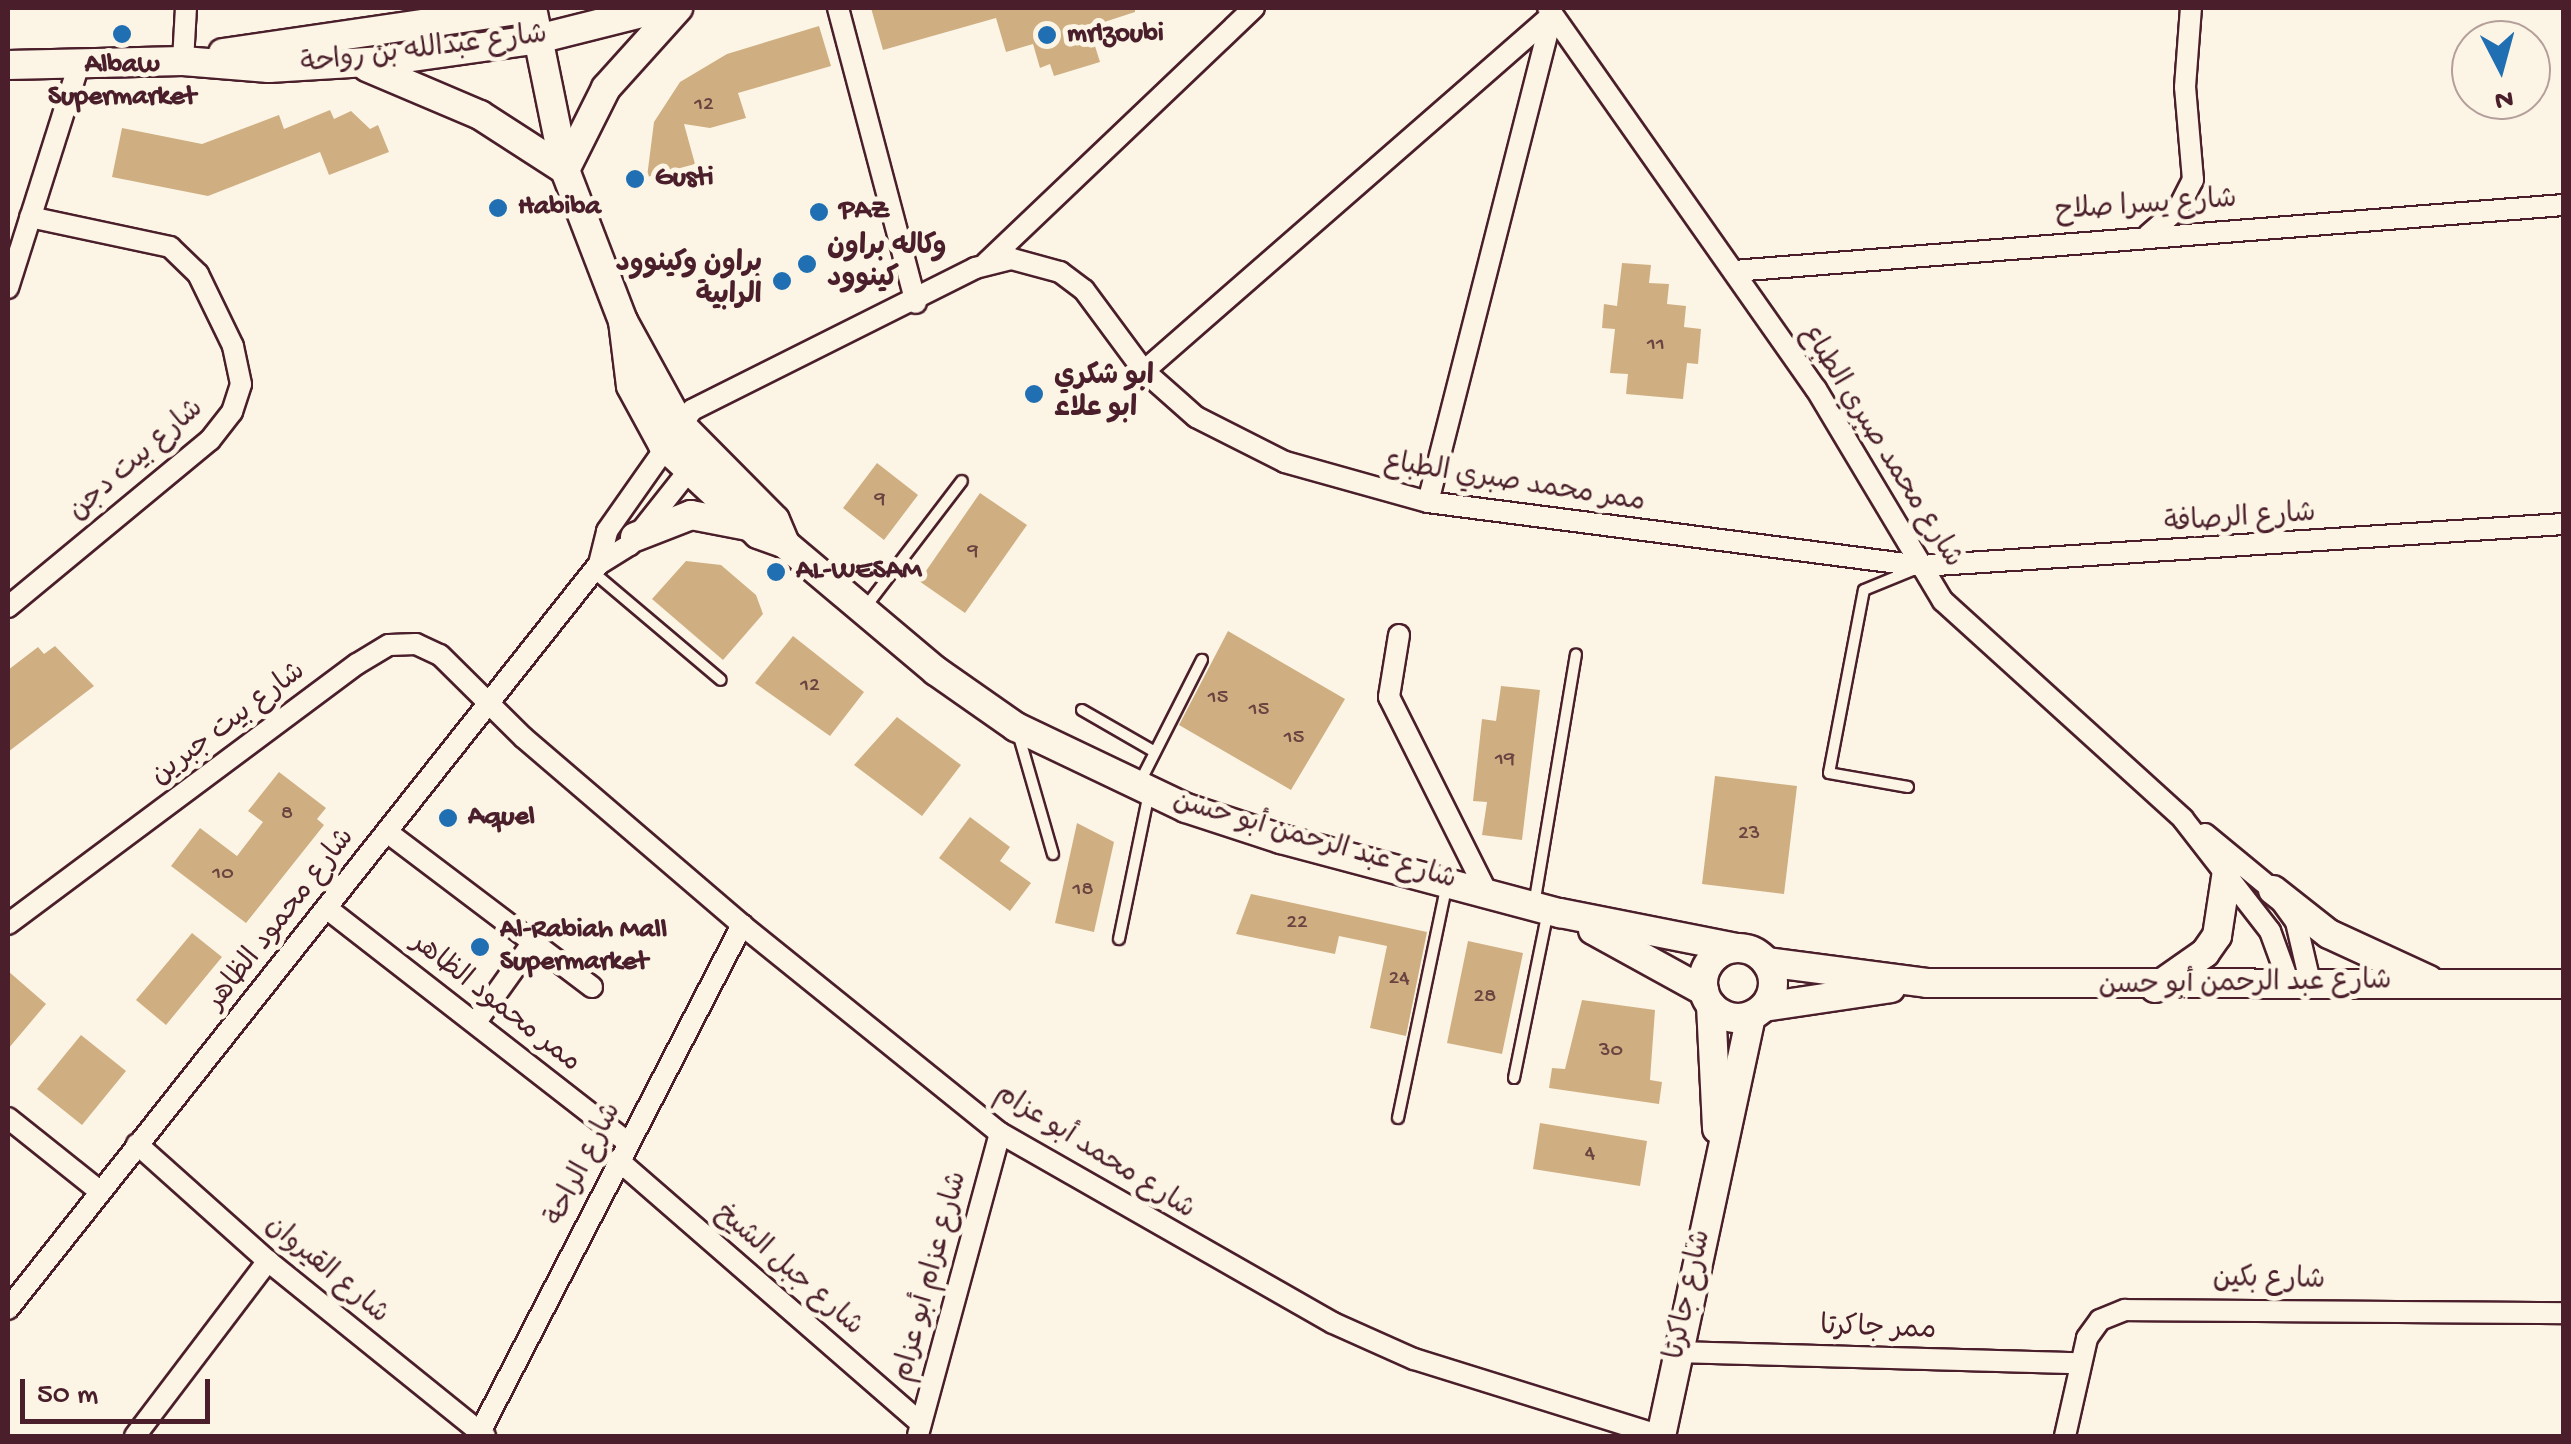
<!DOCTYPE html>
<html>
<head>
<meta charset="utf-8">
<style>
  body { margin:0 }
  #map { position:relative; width:2571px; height:1444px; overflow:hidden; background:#fcf5e5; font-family:"Gochi Hand","Playpen Sans Arabic",sans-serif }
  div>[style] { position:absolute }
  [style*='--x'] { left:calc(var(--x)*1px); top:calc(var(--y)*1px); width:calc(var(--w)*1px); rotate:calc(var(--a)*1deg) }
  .building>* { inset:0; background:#cfaf82 }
  .roads { filter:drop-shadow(2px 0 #4a1f2b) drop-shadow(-2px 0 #4a1f2b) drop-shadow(0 2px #4a1f2b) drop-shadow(0 -2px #4a1f2b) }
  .lane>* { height:10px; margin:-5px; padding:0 5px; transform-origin:5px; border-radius:5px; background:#fcf5e5 }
  .street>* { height:20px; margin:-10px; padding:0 10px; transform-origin:10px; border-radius:10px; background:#fcf5e5 }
  .secondary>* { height:28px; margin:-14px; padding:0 14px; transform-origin:14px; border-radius:14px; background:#fcf5e5 }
  .secondary>.ring { margin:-14px; padding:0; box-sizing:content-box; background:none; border:28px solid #fcf5e5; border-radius:50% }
  .dots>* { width:28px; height:28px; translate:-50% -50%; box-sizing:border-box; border:5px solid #fcf5e5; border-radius:50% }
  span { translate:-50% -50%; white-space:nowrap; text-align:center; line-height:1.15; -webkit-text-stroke:10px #fcf5e5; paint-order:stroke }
  .number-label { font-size:22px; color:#6b4341 }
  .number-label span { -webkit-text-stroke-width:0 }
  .poi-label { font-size:28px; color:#4a1f2b; font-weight:700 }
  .left { translate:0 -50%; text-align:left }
  .right { translate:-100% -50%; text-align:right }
  .street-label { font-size:28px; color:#4a1f2b }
  .frame { position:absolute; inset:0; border:10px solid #4a1f2b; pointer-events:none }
  .north { position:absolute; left:2451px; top:20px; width:100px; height:100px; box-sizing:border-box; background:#fcf5e5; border:2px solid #b59f9b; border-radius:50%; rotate:174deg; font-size:28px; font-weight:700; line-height:40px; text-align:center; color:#4a1f2b }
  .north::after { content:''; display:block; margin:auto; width:35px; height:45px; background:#1f6fb2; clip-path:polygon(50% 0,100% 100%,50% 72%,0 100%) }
  .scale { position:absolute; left:20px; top:1379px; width:190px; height:45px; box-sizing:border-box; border:5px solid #4a1f2b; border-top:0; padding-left:12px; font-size:30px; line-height:35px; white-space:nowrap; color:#4a1f2b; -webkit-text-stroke:8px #fcf5e5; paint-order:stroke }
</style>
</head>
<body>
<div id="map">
  <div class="building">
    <div style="clip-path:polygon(871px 8px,1135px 8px,1135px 12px,1089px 27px,1100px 62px,1054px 76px,1050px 64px,1040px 68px,1033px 44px,1006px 52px,996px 18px,883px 50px)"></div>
    <div style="clip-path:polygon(819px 26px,831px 66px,738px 93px,746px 118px,710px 128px,684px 124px,695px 164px,647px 177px,654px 122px,680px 82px,727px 54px)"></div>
    <div style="clip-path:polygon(330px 110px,334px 119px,351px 111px,370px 129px,378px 125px,389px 152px,329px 175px,320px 152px,208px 196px,112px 177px,122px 128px,202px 144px,279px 115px,284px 129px)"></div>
    <div style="clip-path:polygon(1622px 263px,1651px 265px,1649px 283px,1669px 284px,1667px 304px,1686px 306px,1684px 327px,1701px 329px,1698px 364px,1687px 363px,1683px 399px,1626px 394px,1628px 374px,1610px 373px,1615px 329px,1602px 328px,1604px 304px,1617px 306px)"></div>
    <div style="clip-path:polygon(877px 463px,918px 495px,884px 540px,843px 508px)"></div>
    <div style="clip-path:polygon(980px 493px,1027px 525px,965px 613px,919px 581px)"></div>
    <div style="clip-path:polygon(686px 561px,721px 565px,756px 595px,763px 614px,723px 660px,652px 599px)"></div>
    <div style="clip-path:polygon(1228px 631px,1345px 699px,1291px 790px,1179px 725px)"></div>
    <div style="clip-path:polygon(793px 636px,864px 692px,830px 736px,755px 683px)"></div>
    <div style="clip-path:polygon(55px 646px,94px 686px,8px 752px,8px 670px,38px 647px,44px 654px)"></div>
    <div style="clip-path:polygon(1501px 686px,1540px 690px,1522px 840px,1482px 835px,1487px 802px,1473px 801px,1482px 719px,1496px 721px)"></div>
    <div style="clip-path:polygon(897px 717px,961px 765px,922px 816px,854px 765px)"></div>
    <div style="clip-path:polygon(279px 772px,326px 808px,317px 819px,324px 825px,246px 923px,171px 866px,200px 828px,237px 856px,263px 822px,248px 811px)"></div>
    <div style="clip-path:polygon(1715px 776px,1797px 786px,1784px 894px,1702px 884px)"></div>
    <div style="clip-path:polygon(970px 817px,1010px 847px,1000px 861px,1031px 883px,1010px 911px,939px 858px)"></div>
    <div style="clip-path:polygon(1077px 823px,1114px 842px,1094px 932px,1055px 923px)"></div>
    <div style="clip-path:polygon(1251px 894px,1427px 932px,1406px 1036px,1370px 1028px,1387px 946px,1339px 936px,1335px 954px,1236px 934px)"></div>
    <div style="clip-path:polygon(192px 933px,222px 957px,166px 1025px,136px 1000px)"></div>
    <div style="clip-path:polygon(1468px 941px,1523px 953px,1502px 1054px,1447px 1043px)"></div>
    <div style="clip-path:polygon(8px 971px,46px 1004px,8px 1049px)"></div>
    <div style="clip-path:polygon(1582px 1000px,1655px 1010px,1650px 1080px,1662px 1082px,1659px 1104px,1549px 1088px,1552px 1068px,1565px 1069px)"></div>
    <div style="clip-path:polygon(81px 1035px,126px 1071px,82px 1125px,37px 1089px)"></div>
    <div style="clip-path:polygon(1540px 1123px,1647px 1141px,1640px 1186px,1533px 1169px)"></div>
  </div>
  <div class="roads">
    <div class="lane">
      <div style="--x:593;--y:572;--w:167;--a:40.2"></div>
      <div style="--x:864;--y:609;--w:161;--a:-52.6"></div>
      <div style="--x:1082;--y:710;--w:84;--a:29.9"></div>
      <div style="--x:1018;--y:733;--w:126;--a:73.9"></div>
      <div style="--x:1140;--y:782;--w:137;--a:-63.1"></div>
      <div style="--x:1908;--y:787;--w:80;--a:-170"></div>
      <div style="--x:1829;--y:773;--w:186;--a:-79.2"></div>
      <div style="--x:1864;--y:590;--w:55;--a:-22.4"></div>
      <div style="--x:1534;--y:905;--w:254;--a:-80.5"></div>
      <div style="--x:1119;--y:939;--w:149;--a:-78.4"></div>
      <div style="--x:1514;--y:1078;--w:170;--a:-78.5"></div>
      <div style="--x:1398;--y:1118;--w:240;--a:-78.2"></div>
    </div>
    <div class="street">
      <div style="--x:838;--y:8;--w:305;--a:75.2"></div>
      <div style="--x:1548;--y:8;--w:466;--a:54.9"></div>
      <div style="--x:1816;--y:389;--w:247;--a:59.1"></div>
      <div style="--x:1943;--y:601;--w:324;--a:42.2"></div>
      <div style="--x:2183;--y:819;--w:142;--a:52.2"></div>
      <div style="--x:2270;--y:931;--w:59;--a:70"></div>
      <div style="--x:183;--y:61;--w:53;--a:-86.8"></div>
      <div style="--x:2148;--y:235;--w:40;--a:-41"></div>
      <div style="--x:2178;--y:209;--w:33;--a:-63"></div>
      <div style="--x:2193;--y:180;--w:93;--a:-94.9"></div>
      <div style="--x:2185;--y:87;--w:79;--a:-85.7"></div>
      <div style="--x:986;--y:263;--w:370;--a:-43.6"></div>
      <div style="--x:1734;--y:271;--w:833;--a:-4.55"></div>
      <div style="--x:8;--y:288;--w:238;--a:-72.4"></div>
      <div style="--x:1144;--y:371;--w:541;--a:-41.11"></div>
      <div style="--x:1428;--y:502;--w:503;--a:-75.71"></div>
      <div style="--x:599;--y:564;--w:34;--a:-76"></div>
      <div style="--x:607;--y:531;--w:148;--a:-54.9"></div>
      <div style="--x:692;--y:410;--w:317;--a:-26.6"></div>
      <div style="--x:975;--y:268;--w:38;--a:-14"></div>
      <div style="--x:1012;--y:259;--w:50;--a:15.2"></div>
      <div style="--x:1060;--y:272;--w:30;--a:37"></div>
      <div style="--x:1084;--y:290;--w:101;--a:53.5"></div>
      <div style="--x:1144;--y:371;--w:69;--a:41.5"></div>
      <div style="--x:1196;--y:417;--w:100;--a:26.8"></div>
      <div style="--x:1285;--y:462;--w:148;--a:15.6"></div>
      <div style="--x:1428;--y:502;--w:497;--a:7.4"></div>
      <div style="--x:1921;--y:566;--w:644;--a:-3.74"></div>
      <div style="--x:8;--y:607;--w:262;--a:-39.6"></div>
      <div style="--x:210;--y:440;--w:36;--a:-52"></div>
      <div style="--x:232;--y:412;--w:29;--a:-72"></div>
      <div style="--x:241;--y:384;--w:39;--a:-102"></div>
      <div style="--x:233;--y:346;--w:80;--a:-115.9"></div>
      <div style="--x:198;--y:274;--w:39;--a:-136"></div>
      <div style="--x:170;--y:247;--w:143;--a:-167.9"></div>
      <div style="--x:1399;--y:635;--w:63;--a:99.2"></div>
      <div style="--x:1389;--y:697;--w:219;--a:63.4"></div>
      <div style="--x:387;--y:832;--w:257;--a:37.1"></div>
      <div style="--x:2205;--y:834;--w:88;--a:39.5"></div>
      <div style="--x:2273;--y:890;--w:39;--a:54"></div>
      <div style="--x:2296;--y:922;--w:66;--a:76.8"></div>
      <div style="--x:329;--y:910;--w:378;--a:37.9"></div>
      <div style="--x:8;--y:924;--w:435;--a:-36.7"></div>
      <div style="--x:357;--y:664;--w:37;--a:-31"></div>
      <div style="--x:389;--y:645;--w:27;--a:-2"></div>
      <div style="--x:416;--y:644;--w:26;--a:25"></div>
      <div style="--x:440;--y:655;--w:118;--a:44.7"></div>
      <div style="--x:524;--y:738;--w:287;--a:40.6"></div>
      <div style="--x:742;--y:925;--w:331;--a:38.9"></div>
      <div style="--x:1000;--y:1133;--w:383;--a:29.7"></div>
      <div style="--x:1333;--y:1323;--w:89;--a:24"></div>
      <div style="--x:1414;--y:1359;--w:259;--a:17.3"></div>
      <div style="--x:476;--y:1022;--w:98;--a:-54.5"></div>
      <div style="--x:8;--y:1118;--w:114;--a:38.6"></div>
      <div style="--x:137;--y:1144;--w:176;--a:41.8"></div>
      <div style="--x:268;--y:1261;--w:279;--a:38.9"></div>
      <div style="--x:618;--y:1160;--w:401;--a:41"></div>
      <div style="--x:8;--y:1309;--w:951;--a:-51.58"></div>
      <div style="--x:599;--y:564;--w:36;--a:-32"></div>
      <div style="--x:630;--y:545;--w:110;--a:-51.7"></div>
      <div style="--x:1677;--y:1352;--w:400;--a:1.6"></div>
      <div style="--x:480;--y:1432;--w:571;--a:-62.67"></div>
      <div style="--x:918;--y:1435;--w:313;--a:-74.8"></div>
      <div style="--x:135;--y:1436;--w:220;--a:-52.8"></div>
      <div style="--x:2065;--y:1436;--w:100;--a:-77.3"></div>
      <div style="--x:2087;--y:1338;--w:22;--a:-54"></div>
      <div style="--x:2100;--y:1320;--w:27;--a:-22"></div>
      <div style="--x:2125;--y:1310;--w:439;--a:0.4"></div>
    </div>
    <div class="secondary">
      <div style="--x:532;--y:8;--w:165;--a:78.5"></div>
      <div style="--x:565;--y:170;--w:162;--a:69"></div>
      <div style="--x:623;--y:321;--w:116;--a:61.2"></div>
      <div style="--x:679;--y:423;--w:136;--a:45.3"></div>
      <div style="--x:775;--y:520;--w:26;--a:67"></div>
      <div style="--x:223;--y:53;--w:310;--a:-8.3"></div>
      <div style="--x:8;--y:65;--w:175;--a:-1.3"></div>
      <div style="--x:183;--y:61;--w:86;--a:4.7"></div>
      <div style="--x:269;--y:68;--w:115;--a:-3.5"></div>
      <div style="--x:384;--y:61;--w:156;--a:-8.1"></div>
      <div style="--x:538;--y:39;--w:127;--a:-14.1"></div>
      <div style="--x:367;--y:67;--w:123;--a:23"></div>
      <div style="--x:480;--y:115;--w:101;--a:32.9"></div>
      <div style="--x:565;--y:170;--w:92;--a:-63.4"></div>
      <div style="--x:606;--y:88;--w:108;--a:-48"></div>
      <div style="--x:623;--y:321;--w:65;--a:83"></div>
      <div style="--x:631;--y:386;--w:67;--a:61.5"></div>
      <div style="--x:663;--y:445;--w:130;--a:43.1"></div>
      <div style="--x:758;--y:534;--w:29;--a:20"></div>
      <div style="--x:785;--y:544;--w:197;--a:40.1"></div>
      <div style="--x:936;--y:671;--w:98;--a:35"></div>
      <div style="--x:1016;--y:727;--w:188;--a:25.5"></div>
      <div style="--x:1186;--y:808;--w:100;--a:18.1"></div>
      <div style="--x:1281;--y:839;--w:289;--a:14.9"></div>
      <div style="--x:1560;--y:913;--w:180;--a:11.2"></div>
      <div style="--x:635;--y:537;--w:60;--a:-21.4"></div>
      <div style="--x:691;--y:515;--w:58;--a:10.9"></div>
      <div style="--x:2273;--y:890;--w:71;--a:38.2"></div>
      <div style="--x:2329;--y:934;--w:110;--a:24.7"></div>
      <div style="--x:1593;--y:930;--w:127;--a:28.8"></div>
      <div class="ring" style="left:1703px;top:948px;width:42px;height:42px"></div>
      <div style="--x:1766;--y:962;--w:162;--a:7.4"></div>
      <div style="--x:1927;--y:983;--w:637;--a:0.09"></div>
      <div style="--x:2155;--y:988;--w:61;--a:-35"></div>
      <div style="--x:2205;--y:953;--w:21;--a:-55"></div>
      <div style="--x:2217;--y:936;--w:66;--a:-81.3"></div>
      <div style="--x:1711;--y:1005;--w:124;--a:87.2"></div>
      <div style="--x:1764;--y:1007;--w:128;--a:-8.5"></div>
      <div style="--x:1661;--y:1436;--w:430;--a:-77.9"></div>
    </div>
  </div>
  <div class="dots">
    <div style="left:122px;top:34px;background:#1f6fb2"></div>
    <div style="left:1047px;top:35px;background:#1f6fb2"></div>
    <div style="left:635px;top:179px;background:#1f6fb2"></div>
    <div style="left:498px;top:208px;background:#1f6fb2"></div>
    <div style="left:819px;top:212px;background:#1f6fb2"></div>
    <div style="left:807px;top:264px;background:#1f6fb2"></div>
    <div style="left:782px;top:281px;background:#1f6fb2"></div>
    <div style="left:1034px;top:394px;background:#1f6fb2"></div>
    <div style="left:776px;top:572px;background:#1f6fb2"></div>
    <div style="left:448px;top:818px;background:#1f6fb2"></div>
    <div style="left:480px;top:947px;background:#1f6fb2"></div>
  </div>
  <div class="number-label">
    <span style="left:704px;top:106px">12</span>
    <span style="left:1656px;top:346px">11</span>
    <span style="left:880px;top:501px">9</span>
    <span style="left:973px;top:553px">9</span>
    <span style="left:810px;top:687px">12</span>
    <span style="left:1218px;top:699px">15</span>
    <span style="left:1259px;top:711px">15</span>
    <span style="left:1294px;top:739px">15</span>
    <span style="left:1505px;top:761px">19</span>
    <span style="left:287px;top:815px">8</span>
    <span style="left:1749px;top:835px">23</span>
    <span style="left:223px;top:875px">10</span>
    <span style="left:1083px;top:891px">18</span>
    <span style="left:1297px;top:924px">22</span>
    <span style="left:1399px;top:980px">24</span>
    <span style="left:1485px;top:998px">28</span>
    <span style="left:1611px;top:1052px">30</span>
    <span style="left:1590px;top:1155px">4</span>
  </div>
  <div class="poi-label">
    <span class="left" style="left:1067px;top:35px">mrlzoubi</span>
    <span style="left:122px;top:82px">Albaw<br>Supermarket</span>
    <span class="left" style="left:655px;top:179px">Gusti</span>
    <span class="left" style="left:518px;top:208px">Habiba</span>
    <span class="left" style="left:839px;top:212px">PAZ</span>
    <span class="left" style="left:827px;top:264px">وكاله براون<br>كينوود</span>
    <span class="right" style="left:762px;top:281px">براون وكينوود<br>الرابية</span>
    <span class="left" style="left:1054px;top:394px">ابو شكري<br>ابو علاء</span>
    <span class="left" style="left:796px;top:572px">AL-WESAM</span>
    <span class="left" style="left:468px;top:818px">Aquel</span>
    <span class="left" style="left:500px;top:947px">Al-Rabiah Mall<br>Supermarket</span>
  </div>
  <div class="street-label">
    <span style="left:424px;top:51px;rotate:-7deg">شارع عبدالله بن رواحة</span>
    <span style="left:2146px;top:207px;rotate:-4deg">شارع يسرا صلاح</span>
    <span style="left:1880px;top:447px;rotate:58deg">شارع محمد صبري الطباع</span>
    <span style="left:137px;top:461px;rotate:-41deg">شارع بيت دجن</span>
    <span style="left:1514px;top:484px;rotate:9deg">ممر محمد صبري الطباع</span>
    <span style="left:2240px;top:520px;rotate:-4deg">شارع الرصافة</span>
    <span style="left:229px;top:725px;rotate:-37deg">شارع بيت جبرين</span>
    <span style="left:1314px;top:842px;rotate:16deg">شارع عبد الرحمن أبو حسن</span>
    <span style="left:282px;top:920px;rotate:-52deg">شارع محمود الظاهر</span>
    <span style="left:2245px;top:985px;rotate:-1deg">شارع عبد الرحمن أبو حسن</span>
    <span style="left:495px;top:1004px;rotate:38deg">ممر محمود الظاهر</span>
    <span style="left:1094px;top:1153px;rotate:32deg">شارع محمد أبو عزام</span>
    <span style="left:585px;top:1165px;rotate:-63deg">شارع الراحة</span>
    <span style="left:326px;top:1271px;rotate:40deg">شارع القيروان</span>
    <span style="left:788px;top:1271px;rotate:41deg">شارع جبل الشيخ</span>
    <span style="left:932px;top:1277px;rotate:-75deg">شارع عزام أبو عزام</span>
    <span style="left:2269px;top:1281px;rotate:1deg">شارع بكين</span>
    <span style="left:1690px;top:1295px;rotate:-78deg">شارع جاكرتا</span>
    <span style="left:1878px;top:1330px;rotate:2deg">ممر جاكرتا</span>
  </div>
  <div class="frame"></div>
  <div class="north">N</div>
  <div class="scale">50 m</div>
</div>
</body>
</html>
